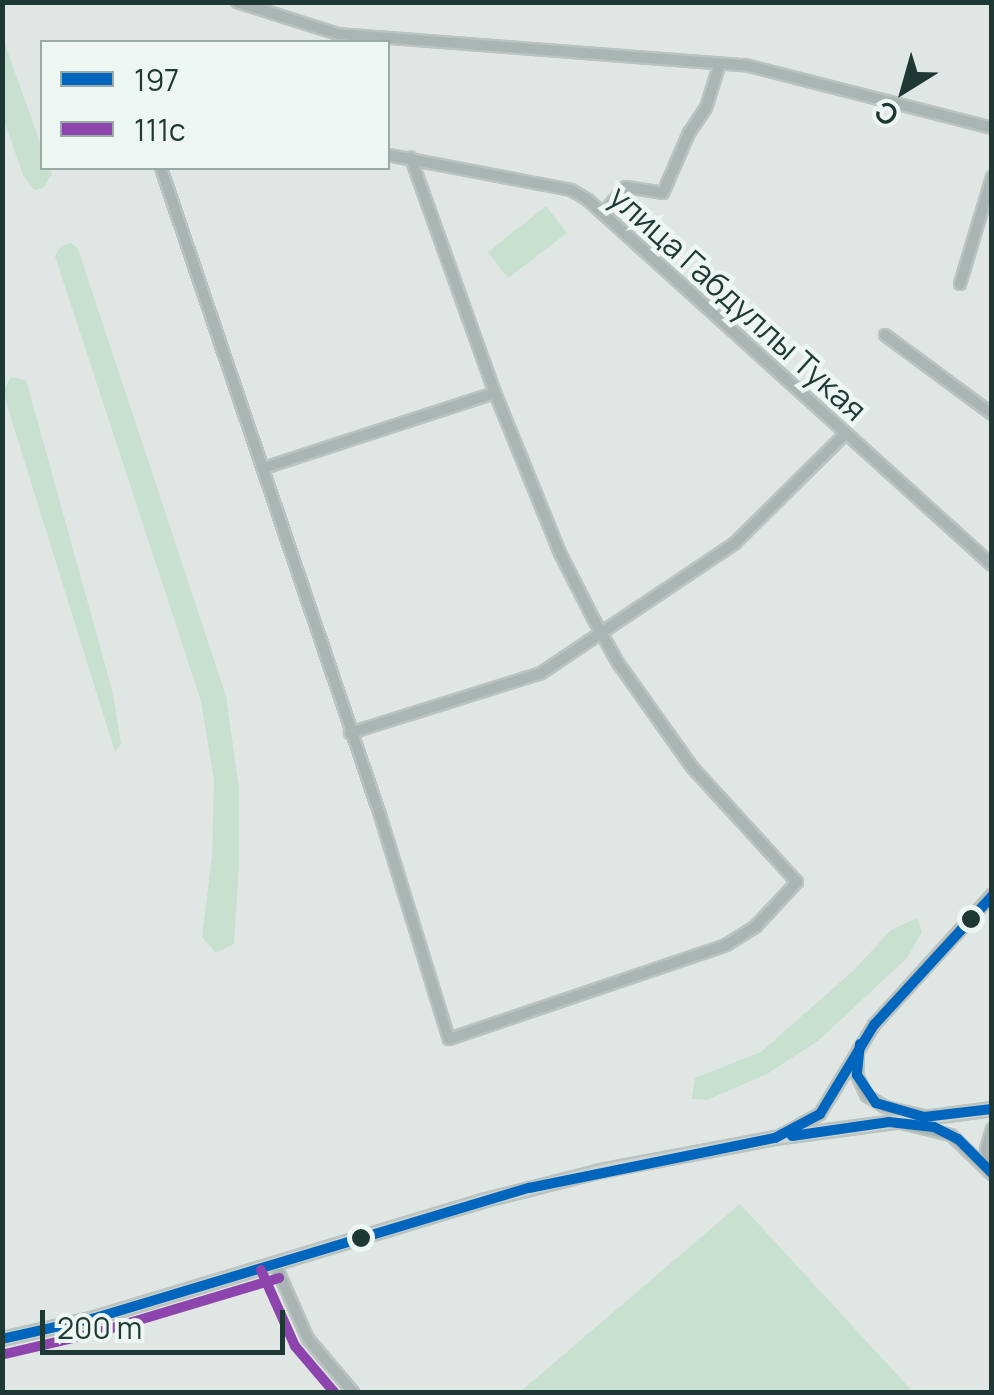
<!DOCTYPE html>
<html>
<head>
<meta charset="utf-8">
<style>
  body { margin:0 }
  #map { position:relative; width:994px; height:1395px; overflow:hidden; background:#dfe6e3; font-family:Manrope,sans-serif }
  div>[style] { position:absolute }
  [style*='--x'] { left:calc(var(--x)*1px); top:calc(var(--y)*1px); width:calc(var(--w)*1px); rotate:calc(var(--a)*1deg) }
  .green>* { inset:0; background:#c7e0d0 }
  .roads { filter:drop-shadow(2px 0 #bac3c0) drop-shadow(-2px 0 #bac3c0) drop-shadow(0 2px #bac3c0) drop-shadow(0 -2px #bac3c0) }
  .minor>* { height:10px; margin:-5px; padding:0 5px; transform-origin:5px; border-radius:5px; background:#aab4b2 }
  .major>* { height:12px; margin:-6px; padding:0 6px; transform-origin:6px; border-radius:6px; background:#cbd4d1 }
  .bus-1>* { height:10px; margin:-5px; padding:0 5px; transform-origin:5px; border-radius:5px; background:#0065bd }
  .bus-2>* { height:10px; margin:-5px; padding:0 5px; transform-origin:5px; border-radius:5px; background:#8e44ad }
  .dots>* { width:28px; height:28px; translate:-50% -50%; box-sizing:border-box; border:5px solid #edf6f2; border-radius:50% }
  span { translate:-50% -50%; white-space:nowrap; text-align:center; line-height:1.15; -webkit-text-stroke:9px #edf6f2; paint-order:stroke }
  .street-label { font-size:32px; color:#1e3833 }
  .frame { position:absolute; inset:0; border:5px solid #1e3833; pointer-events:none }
  .legend { position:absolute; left:40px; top:40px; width:350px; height:130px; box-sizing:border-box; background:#edf6f2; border:2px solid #9aaaa6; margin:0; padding:12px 18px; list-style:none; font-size:30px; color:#1e3833 }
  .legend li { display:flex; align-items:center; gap:20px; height:50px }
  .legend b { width:50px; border:2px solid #9aaaa6 }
  .north { position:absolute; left:854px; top:40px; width:100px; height:100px; -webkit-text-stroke:8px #edf6f2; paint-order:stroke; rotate:217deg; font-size:28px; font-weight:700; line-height:40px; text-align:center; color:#1e3833 }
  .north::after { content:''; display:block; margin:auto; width:35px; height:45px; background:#1e3833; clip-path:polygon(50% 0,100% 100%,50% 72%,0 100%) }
  .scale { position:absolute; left:40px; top:1310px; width:245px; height:45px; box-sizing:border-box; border:5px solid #1e3833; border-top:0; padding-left:12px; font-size:30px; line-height:35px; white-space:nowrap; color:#1e3833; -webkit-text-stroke:8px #edf6f2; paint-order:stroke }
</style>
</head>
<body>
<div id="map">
  <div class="green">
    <div style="clip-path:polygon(2px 36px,42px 148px,42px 168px,49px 168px,52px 174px,43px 188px,34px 190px,23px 175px,3px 117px)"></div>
    <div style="clip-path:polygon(546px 206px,567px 233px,508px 278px,488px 252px)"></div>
    <div style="clip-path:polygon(71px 243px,78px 249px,226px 696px,239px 789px,239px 865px,234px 944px,216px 953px,202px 937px,212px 856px,214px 781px,201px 701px,55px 256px,61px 246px)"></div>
    <div style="clip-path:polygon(11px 377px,26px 380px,112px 690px,121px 744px,115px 752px,3px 392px)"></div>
    <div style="clip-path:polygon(917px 918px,922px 932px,907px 958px,819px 1040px,767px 1074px,707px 1100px,692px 1099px,695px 1078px,761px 1052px,854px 970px,891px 930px)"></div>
    <div style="clip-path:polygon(740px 1204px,913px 1392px,520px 1392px)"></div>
  </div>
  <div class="roads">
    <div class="minor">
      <div style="--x:237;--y:2;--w:106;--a:17.6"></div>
      <div style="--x:338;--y:34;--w:408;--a:4.4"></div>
      <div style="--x:745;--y:65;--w:255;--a:14.3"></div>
      <div style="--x:388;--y:155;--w:186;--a:10.8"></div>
      <div style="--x:571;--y:190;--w:20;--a:30"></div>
      <div style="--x:588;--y:200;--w:544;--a:42.1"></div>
      <div style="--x:161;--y:168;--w:683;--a:71.3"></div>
      <div style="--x:380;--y:815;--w:234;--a:72.9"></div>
      <div style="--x:449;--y:1039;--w:293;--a:-18.7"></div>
      <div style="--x:726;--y:945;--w:36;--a:-32"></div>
      <div style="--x:756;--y:926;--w:60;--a:-47"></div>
      <div style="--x:797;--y:882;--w:156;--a:-132.4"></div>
      <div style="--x:692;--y:767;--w:128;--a:-125.4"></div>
      <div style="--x:618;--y:663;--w:51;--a:-119.1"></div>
      <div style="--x:593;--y:618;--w:73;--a:-116.9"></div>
      <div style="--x:560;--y:553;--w:173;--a:-112.1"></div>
      <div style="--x:495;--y:393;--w:250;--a:-109.7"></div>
      <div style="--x:604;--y:212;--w:33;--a:-49"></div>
      <div style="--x:626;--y:187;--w:37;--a:9"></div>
      <div style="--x:663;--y:193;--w:65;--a:-66.6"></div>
      <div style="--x:689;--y:133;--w:30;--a:-56"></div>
      <div style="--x:706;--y:108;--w:44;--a:-72.8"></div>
      <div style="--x:960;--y:284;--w:112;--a:-73.3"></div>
      <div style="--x:885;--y:335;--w:133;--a:36.4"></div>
      <div style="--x:264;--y:468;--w:243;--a:-18"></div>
      <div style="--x:350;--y:733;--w:200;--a:-17.4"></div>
      <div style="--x:541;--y:673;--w:234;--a:-33.8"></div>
      <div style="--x:735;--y:543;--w:155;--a:-44.7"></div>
      <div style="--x:858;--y:1051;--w:24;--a:92"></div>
      <div style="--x:857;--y:1075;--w:23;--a:65"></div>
      <div style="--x:867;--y:1096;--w:21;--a:31"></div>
      <div style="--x:885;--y:1107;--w:39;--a:13"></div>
      <div style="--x:905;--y:1124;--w:47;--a:13.4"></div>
      <div style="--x:951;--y:1135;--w:57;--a:43.6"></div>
      <div style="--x:782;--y:1135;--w:43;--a:-28.9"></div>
      <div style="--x:820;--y:1114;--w:104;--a:-58.8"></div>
      <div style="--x:874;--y:1025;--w:176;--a:-47.8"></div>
      <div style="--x:991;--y:1171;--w:22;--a:-103"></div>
      <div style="--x:986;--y:1150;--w:22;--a:-74"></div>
      <div style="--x:275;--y:1264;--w:82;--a:66.3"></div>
      <div style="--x:308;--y:1339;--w:70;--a:49.7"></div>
    </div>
    <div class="major">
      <div style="--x:2;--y:1339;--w:95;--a:-12.7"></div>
      <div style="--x:95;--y:1318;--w:404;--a:-16.8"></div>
      <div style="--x:482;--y:1201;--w:123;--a:-14.1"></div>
      <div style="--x:601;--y:1171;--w:177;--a:-10.7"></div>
      <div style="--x:775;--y:1138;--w:219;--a:-7.6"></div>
    </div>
  </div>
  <div class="bus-1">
    <div style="--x:860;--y:1044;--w:31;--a:96"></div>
    <div style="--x:857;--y:1075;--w:34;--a:56"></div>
    <div style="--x:876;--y:1103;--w:50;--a:16.3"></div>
    <div style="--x:924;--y:1117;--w:68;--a:-6.7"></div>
    <div style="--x:792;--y:1136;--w:98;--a:-8.2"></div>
    <div style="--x:889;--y:1122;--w:45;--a:6.3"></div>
    <div style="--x:934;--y:1127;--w:27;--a:27"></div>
    <div style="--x:958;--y:1139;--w:48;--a:45"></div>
    <div style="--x:2;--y:1339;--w:95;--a:-12.7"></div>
    <div style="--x:95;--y:1318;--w:453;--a:-16.7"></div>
    <div style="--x:529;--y:1188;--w:251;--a:-11.5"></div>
    <div style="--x:775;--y:1138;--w:51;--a:-28.1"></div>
    <div style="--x:820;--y:1114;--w:104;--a:-58.8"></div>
    <div style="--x:874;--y:1025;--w:175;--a:-47.5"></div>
  </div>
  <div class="bus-2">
    <div style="--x:261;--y:1270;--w:83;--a:65.9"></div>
    <div style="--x:295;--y:1346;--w:60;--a:49.7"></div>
    <div style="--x:5;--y:1354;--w:97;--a:-13.2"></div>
    <div style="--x:99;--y:1332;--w:188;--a:-16.7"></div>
  </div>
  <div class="dots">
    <div style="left:971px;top:919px;background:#1e3833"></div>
    <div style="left:361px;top:1238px;background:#1e3833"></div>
  </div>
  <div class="street-label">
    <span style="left:738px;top:303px;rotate:42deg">улица Габдуллы Тукая</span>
  </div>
  <div class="frame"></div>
  <ul class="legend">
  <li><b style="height:12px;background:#0065bd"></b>197</li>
  <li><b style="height:12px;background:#8e44ad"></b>111с</li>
  </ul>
  <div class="north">С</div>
  <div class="scale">200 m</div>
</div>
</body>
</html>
